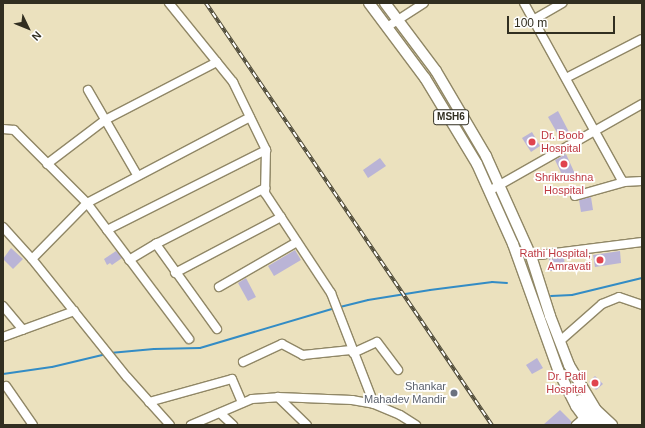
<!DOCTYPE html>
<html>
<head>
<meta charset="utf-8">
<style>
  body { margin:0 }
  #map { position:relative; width:645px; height:428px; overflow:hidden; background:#ebe1be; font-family:Arial,sans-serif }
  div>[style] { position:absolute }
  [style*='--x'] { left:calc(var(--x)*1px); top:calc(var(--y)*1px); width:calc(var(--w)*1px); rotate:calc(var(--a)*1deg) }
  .stream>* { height:2px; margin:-1px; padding:0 1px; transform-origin:1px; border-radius:1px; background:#338cc5 }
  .building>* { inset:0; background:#bab4d6 }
  .roads { filter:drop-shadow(1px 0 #908766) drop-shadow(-1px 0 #908766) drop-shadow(0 1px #908766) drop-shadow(0 -1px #908766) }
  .minor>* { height:8px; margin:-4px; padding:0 4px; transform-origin:4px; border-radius:4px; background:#fff }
  .major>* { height:10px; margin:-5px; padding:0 5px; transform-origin:5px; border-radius:5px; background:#fff }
  .rail>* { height:3.5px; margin-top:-1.75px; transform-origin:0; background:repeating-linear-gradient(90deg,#fff 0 6px,#4e4a39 0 12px); box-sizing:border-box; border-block:1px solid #4e4a39 }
  .dots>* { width:11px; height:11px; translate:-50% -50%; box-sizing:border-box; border:2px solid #fff; border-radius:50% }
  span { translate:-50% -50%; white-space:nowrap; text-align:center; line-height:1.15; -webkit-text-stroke:3.5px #fff; paint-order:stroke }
  .shield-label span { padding:1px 3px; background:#fff; border:1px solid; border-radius:3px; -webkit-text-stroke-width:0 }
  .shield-label { font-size:10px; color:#312e20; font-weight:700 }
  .health-label { font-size:11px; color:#be3a42 }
  .left { translate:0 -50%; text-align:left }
  .right { translate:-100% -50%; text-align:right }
  .worship-label { font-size:11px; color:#5b616d }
  .frame { position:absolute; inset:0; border:4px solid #312e20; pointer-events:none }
  .north { position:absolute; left:8px; top:8px; width:40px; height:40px; -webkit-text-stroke:3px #fff; paint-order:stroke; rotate:133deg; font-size:11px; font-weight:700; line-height:16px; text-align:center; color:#312e20 }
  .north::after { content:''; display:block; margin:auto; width:14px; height:18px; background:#312e20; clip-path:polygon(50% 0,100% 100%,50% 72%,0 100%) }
  .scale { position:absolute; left:507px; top:16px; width:108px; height:18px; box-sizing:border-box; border:2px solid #312e20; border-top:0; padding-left:5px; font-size:12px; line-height:14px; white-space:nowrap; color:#312e20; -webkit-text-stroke:3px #fff; paint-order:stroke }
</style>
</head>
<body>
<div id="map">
  <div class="stream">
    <div style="--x:551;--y:296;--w:21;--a:-3"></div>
    <div style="--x:572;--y:295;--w:72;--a:-13.7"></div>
    <div style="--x:340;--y:307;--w:29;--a:-14"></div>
    <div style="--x:368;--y:300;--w:63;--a:-9.2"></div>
    <div style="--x:430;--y:290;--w:63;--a:-7.4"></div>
    <div style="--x:492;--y:282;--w:15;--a:4"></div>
    <div style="--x:110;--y:353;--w:44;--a:-5.2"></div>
    <div style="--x:154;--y:349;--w:46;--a:-1.2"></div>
    <div style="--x:200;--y:348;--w:141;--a:-16.5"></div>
    <div style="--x:3;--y:374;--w:49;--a:-8.1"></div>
    <div style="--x:52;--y:367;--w:56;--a:-13.5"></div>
  </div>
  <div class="building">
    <div style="clip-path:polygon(558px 111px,569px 132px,560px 138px,548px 117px)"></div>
    <div style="clip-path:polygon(532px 132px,540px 146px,531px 152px,522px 138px)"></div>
    <div style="clip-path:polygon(566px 154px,576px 176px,565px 181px,555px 160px)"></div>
    <div style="clip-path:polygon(380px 158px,386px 166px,368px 178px,363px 170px)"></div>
    <div style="clip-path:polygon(591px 197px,593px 210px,581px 212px,579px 200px)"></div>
    <div style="clip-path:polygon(11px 248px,23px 259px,13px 269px,3px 259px)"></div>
    <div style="clip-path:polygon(295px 250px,301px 260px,274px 276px,268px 266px)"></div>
    <div style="clip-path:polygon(116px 251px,122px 258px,112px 265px,110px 263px,107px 265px,104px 259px)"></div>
    <div style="clip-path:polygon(620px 251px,621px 263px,595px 267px,593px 255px)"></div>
    <div style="clip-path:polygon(564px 257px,565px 269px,550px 271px,549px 259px)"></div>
    <div style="clip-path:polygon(246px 278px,256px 297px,248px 301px,238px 283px)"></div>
    <div style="clip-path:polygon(537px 358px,543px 368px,532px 374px,526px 365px)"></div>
    <div style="clip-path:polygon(595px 376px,603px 384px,596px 390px,589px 382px)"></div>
    <div style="clip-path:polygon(560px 410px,572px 422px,571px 425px,543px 425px)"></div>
  </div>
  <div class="roads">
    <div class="minor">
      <div style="--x:169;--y:3;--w:102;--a:51"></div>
      <div style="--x:233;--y:82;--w:76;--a:64.1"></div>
      <div style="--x:266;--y:150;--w:43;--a:91.3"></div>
      <div style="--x:265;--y:193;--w:120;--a:56.6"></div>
      <div style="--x:331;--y:293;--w:119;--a:68.8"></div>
      <div style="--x:524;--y:3;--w:201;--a:61.1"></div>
      <div style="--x:621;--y:179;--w:4;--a:45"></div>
      <div style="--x:624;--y:182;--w:18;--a:-3"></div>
      <div style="--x:533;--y:20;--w:34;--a:-30"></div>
      <div style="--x:387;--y:27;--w:44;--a:-33"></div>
      <div style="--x:566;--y:78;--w:85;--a:-27.2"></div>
      <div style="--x:88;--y:90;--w:98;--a:60"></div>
      <div style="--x:3;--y:129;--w:11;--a:5"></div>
      <div style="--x:14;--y:130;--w:103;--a:45"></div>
      <div style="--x:87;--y:203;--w:170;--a:53.1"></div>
      <div style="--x:47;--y:164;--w:73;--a:-37.2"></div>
      <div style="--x:105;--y:120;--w:126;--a:-27.4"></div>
      <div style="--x:489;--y:191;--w:176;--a:-29.6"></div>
      <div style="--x:575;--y:196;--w:51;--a:-15.9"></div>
      <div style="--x:3;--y:227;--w:43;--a:47.8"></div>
      <div style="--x:32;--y:259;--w:151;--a:51.2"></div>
      <div style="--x:127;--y:377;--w:64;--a:48.1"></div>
      <div style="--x:107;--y:230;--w:178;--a:-26.7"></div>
      <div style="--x:531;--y:256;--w:112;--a:-7.2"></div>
      <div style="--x:32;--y:259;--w:78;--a:-45.5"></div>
      <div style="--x:87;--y:203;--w:184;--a:-27.8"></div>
      <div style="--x:129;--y:260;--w:33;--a:-31"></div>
      <div style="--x:175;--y:273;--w:120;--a:-27.8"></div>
      <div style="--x:219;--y:287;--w:90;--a:-30"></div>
      <div style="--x:3;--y:306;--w:31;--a:50"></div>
      <div style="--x:217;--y:329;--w:105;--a:-125.7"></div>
      <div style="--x:156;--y:244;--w:123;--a:-27.2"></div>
      <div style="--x:3;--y:337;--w:76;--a:-20.1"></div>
      <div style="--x:560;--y:341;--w:56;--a:-41.4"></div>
      <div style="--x:602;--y:304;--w:18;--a:-22"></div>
      <div style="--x:619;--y:297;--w:24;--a:19"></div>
      <div style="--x:353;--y:353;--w:26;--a:-25"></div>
      <div style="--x:377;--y:342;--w:35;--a:53"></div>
      <div style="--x:243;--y:362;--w:43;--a:-24.8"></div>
      <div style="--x:282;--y:344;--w:24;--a:28"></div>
      <div style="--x:303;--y:355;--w:48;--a:-5.9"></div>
      <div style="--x:6;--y:386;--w:47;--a:55.3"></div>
      <div style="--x:278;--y:397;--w:40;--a:44"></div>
      <div style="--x:149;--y:402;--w:86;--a:-15.5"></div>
      <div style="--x:232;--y:379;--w:26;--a:67"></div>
      <div style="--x:220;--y:413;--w:18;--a:43"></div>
      <div style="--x:191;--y:425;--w:66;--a:-23.1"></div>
      <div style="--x:252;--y:399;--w:26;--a:-4"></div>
      <div style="--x:278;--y:397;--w:74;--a:2.3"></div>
      <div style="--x:352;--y:400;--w:22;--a:10"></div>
      <div style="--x:374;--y:404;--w:28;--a:23"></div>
      <div style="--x:400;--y:415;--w:19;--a:32"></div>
      <div style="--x:576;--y:425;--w:11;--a:-41"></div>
    </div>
    <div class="major">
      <div style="--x:369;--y:3;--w:94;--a:53.3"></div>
      <div style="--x:425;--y:78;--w:100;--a:58.8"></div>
      <div style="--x:477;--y:164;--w:88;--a:65.8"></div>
      <div style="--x:513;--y:244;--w:134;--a:70.3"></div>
      <div style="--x:558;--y:370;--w:40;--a:63.4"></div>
      <div style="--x:576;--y:406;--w:24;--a:54"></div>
      <div style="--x:385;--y:3;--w:85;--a:53.1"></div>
      <div style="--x:436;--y:71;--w:99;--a:59.5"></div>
      <div style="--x:486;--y:156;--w:110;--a:65.8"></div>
      <div style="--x:531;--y:256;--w:63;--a:72.4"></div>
      <div style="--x:550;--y:316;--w:53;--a:68.8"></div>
      <div style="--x:569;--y:365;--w:52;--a:59"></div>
      <div style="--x:596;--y:410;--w:22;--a:43"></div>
      <div style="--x:580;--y:400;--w:33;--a:50"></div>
    </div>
  </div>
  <div class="rail">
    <div style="--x:206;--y:3;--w:510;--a:55.87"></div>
  </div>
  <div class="dots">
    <div style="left:532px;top:142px;background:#e0444e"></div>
    <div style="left:564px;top:164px;background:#e0444e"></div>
    <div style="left:600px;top:260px;background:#e0444e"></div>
    <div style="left:595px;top:383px;background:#e0444e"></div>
    <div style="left:454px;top:393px;background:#6b7280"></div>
  </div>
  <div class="shield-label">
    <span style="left:451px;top:117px">MSH6</span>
  </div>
  <div class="health-label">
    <span class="left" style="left:541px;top:142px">Dr. Boob<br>Hospital</span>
    <span style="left:564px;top:184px">Shrikrushna<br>Hospital</span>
    <span class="right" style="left:591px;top:260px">Rathi Hospital,<br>Amravati</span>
    <span class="right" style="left:586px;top:383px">Dr. Patil<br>Hospital</span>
  </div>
  <div class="worship-label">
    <span class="right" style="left:446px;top:393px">Shankar<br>Mahadev Mandir</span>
  </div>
  <div class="frame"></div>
  <div class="north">N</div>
  <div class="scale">100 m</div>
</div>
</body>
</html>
